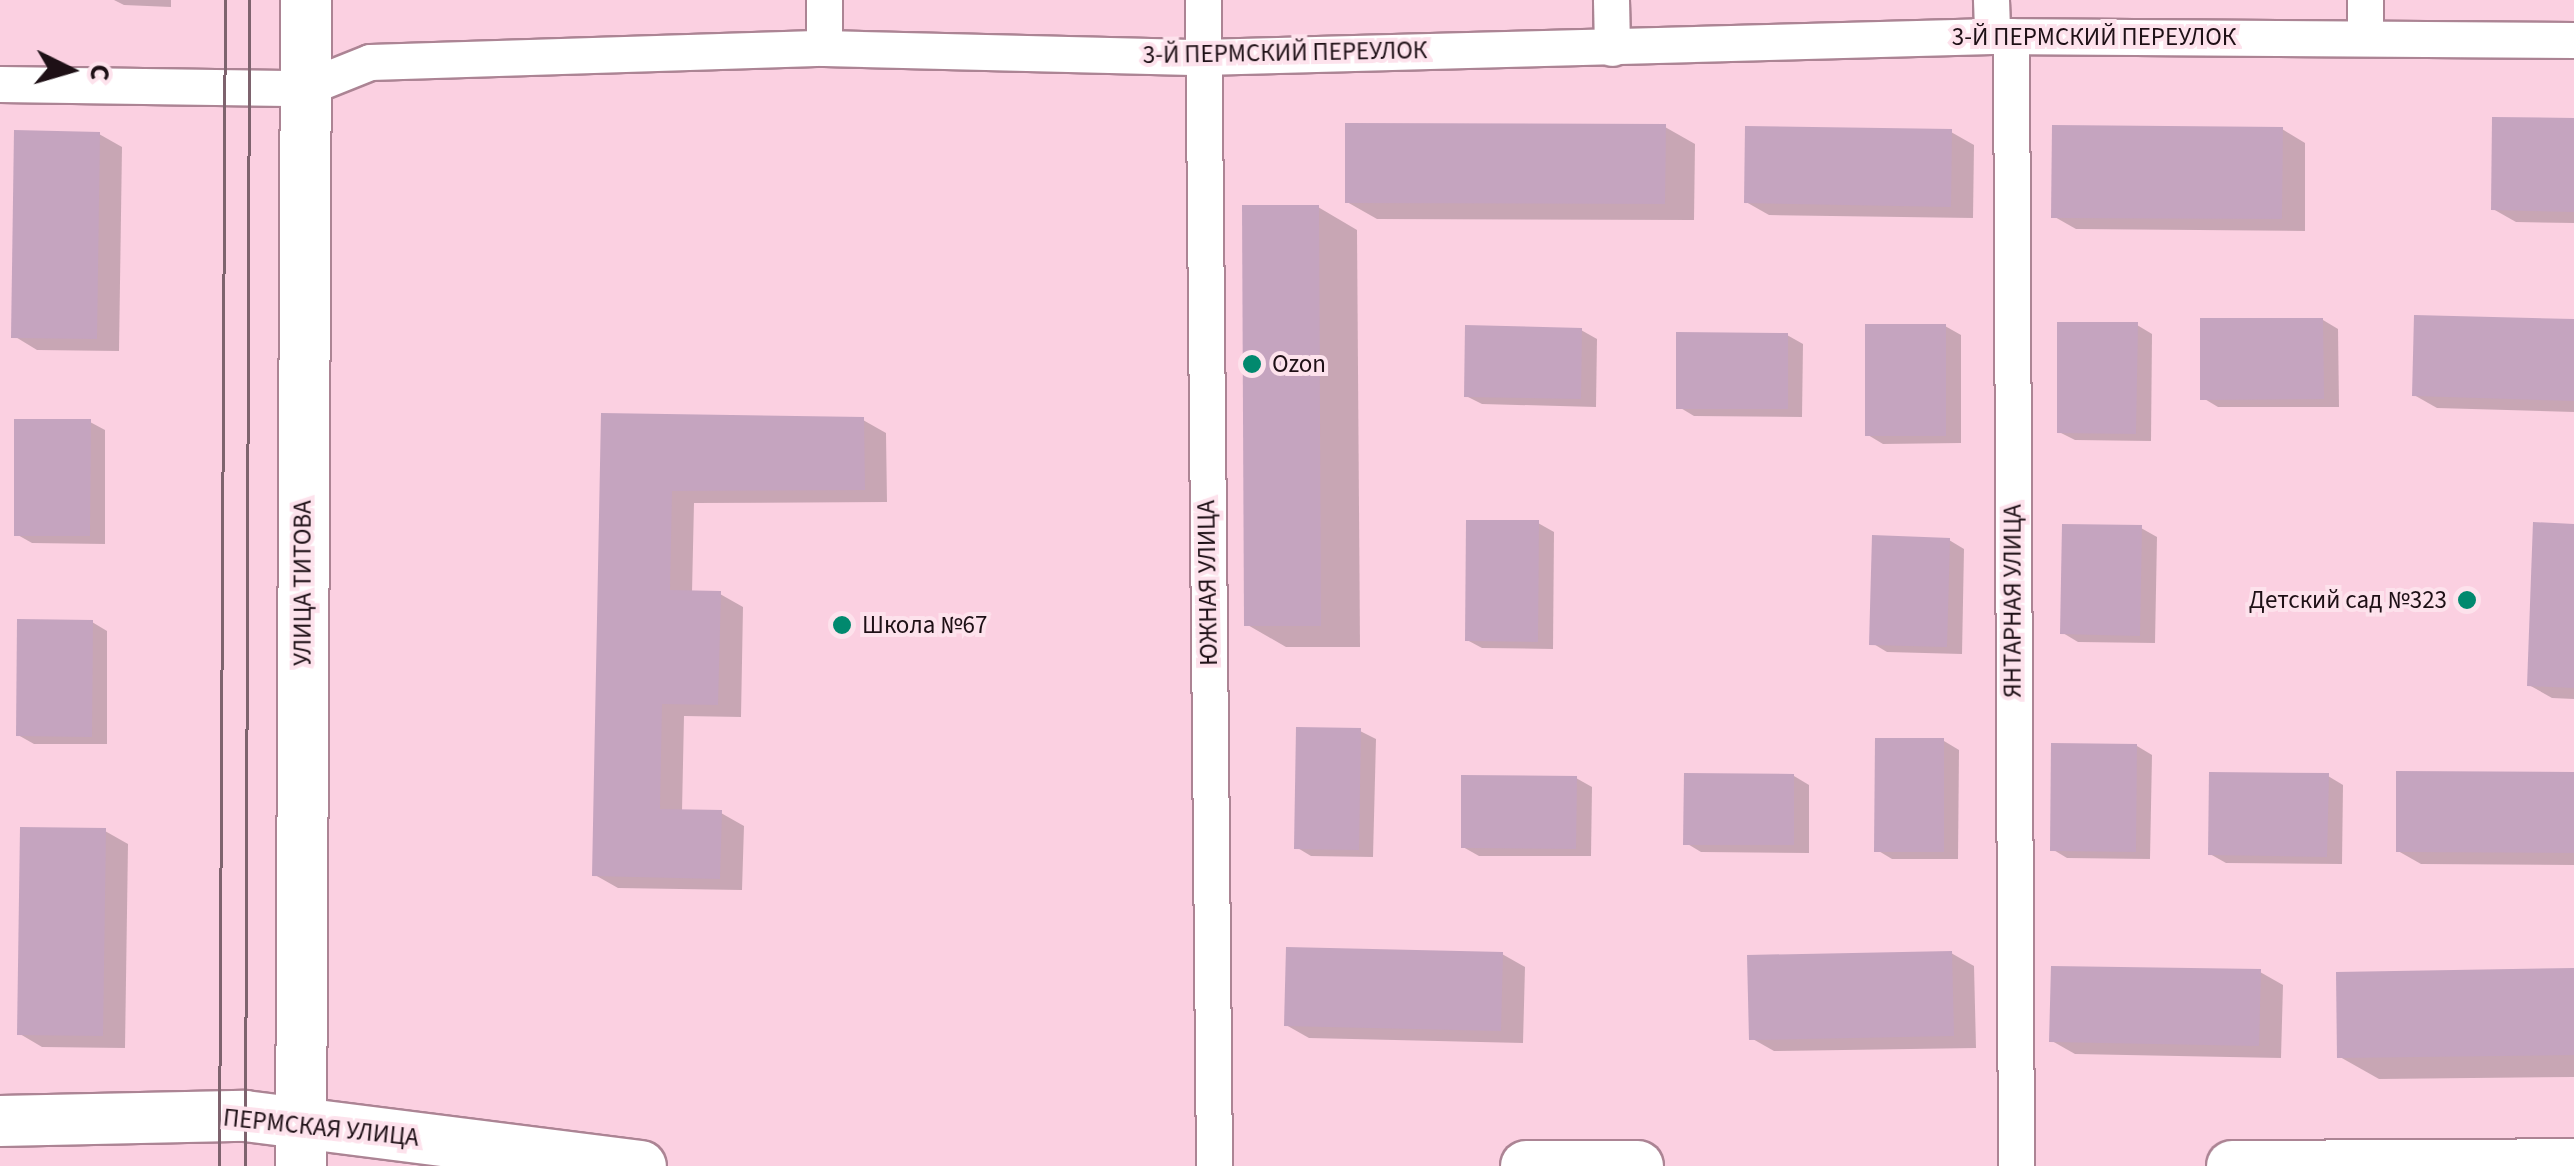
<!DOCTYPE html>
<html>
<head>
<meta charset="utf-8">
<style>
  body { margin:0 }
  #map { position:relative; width:2574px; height:1166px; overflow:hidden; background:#fbd0e1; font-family:"Source Sans 3",sans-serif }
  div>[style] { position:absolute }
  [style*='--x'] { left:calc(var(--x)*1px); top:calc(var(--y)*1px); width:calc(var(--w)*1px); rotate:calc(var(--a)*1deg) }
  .shadow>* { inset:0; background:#0003 }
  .building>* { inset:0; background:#c5a4bf }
  .roads { filter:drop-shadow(2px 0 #ac8494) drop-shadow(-2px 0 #ac8494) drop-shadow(0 2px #ac8494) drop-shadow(0 -2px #ac8494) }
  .street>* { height:35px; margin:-17.5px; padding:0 17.5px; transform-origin:17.5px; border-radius:17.5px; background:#fff }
  .secondary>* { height:50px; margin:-25px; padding:0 25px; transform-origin:25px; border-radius:25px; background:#fff }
  .tram>* { height:2.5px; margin:-1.25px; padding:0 1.25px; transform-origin:1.25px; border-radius:1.25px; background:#7e636e }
  .dots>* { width:28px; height:28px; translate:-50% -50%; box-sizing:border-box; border:5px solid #fde2ec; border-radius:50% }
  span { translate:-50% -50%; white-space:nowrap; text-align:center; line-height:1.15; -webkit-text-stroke:8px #fde2ec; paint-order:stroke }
  .street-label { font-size:25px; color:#1e1016 }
  .poi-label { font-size:25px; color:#1e1016 }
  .left { translate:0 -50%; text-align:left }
  .right { translate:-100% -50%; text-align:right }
  .north { position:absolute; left:20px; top:20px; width:100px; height:100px; -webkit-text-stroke:8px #fde2ec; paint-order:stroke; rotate:95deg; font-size:28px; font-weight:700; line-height:40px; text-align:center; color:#1e1016 }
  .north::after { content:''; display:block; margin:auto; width:35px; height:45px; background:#1e1016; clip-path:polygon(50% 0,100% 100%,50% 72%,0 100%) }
</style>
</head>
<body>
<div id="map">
  <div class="shadow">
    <div style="clip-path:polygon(114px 0,171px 0,171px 7px,124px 5px)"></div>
    <div style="clip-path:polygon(2574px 121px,2574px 223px,2516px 222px,2493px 209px)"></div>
    <div style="clip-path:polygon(1665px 127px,1695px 144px,1694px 220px,1377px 219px,1347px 202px)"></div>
    <div style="clip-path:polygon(2282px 129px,2305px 143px,2305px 231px,2076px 229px,2053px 216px)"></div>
    <div style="clip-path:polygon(1951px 132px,1974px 145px,1973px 218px,1769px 215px,1746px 202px)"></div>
    <div style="clip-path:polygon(99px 134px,122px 147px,119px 351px,37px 350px,14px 336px)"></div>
    <div style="clip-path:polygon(1318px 207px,1357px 230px,1360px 647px,1286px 647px,1246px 624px)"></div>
    <div style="clip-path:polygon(2323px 320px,2338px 329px,2339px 407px,2218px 407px,2203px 398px)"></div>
    <div style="clip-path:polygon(2574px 322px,2574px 412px,2437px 408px,2414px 395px)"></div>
    <div style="clip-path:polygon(2137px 325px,2152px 334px,2151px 441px,2075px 440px,2059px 432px)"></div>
    <div style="clip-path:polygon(1945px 326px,1961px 335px,1961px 443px,1883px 444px,1868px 435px)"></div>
    <div style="clip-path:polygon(1581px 330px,1597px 339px,1596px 407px,1482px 404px,1466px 396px)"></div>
    <div style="clip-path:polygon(1787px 335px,1803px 344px,1802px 417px,1694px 416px,1679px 407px)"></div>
    <div style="clip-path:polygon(604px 416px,863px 420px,886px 433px,887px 502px,694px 503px,692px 593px,720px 594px,743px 607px,741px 717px,684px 716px,682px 812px,721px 813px,744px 826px,742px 890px,618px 888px,595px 875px)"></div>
    <div style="clip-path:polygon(90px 422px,105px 430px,105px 544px,32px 543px,16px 534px)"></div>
    <div style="clip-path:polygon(1538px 523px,1554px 532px,1553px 649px,1482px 648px,1467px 640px)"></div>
    <div style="clip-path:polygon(2574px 526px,2574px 699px,2552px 698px,2529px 685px)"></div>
    <div style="clip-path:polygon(2141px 528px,2157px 537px,2155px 643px,2078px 642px,2063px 633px)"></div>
    <div style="clip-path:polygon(1949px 540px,1964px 549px,1962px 654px,1887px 652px,1872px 643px)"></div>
    <div style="clip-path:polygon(92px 622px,107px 631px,107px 744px,34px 744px,18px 735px)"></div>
    <div style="clip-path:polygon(1360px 731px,1376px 739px,1373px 857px,1311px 856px,1296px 847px)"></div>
    <div style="clip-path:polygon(1944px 741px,1959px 750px,1958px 859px,1892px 859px,1877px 850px)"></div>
    <div style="clip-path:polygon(2137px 746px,2152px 755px,2150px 859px,2067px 858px,2052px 849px)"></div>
    <div style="clip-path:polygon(2574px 775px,2574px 865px,2421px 864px,2398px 851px)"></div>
    <div style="clip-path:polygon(1794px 776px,1809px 785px,1809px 853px,1701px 852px,1686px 843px)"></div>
    <div style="clip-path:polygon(2328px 776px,2343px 785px,2342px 864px,2226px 863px,2210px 854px)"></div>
    <div style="clip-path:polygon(1576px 778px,1592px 787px,1591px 856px,1479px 856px,1463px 847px)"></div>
    <div style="clip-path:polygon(105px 831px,128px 844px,125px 1048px,42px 1047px,20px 1034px)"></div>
    <div style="clip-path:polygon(1951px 953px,1974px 966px,1976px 1048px,1774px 1051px,1751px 1038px)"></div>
    <div style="clip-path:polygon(1502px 954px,1525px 967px,1523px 1043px,1309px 1038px,1286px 1025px)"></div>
    <div style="clip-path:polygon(2574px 971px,2574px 1077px,2379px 1079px,2340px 1057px)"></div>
    <div style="clip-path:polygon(2260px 972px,2283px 985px,2281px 1058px,2075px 1054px,2052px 1041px)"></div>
  </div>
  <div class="building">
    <div style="clip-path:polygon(2492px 117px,2574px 118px,2574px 212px,2491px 210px)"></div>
    <div style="clip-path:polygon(1345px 123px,1666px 124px,1665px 204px,1345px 203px)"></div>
    <div style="clip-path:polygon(2052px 125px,2283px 127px,2282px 219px,2051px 218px)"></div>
    <div style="clip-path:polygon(1745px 126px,1952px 129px,1951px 207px,1744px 203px)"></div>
    <div style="clip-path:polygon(14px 130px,100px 132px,97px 339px,11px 338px)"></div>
    <div style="clip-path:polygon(1242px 205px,1319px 205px,1321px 626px,1244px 626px)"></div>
    <div style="clip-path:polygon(2414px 315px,2574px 319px,2574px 401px,2412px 396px)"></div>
    <div style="clip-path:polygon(2200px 318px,2323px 318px,2324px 399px,2200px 400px)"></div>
    <div style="clip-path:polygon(2057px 322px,2138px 322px,2136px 434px,2057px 433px)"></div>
    <div style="clip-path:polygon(1865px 324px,1946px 324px,1946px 436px,1865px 436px)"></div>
    <div style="clip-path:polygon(1465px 325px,1582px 328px,1581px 399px,1464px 397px)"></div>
    <div style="clip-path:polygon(1676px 332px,1788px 333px,1788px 409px,1676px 409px)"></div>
    <div style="clip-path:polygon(601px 413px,864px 417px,865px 490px,672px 491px,670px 590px,721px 591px,718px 705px,662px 704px,660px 809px,722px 810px,720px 879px,592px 876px)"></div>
    <div style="clip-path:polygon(14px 419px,91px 419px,90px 536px,14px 536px)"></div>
    <div style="clip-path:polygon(1466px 520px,1539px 520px,1538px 642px,1465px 641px)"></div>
    <div style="clip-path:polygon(2533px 522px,2574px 524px,2574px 688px,2527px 686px)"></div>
    <div style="clip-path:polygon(2062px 524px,2142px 525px,2140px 636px,2060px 634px)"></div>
    <div style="clip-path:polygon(1872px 535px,1950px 538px,1947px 647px,1869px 645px)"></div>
    <div style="clip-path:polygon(17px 619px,93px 620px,92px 737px,16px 736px)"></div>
    <div style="clip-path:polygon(1296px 727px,1361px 728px,1359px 850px,1294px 849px)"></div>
    <div style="clip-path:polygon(1875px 738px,1944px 738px,1944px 852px,1874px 852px)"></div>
    <div style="clip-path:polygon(2051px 743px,2137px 744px,2136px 852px,2050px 851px)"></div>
    <div style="clip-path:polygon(2396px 771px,2574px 772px,2574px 853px,2396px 852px)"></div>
    <div style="clip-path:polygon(2209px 772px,2329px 773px,2327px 857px,2208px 855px)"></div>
    <div style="clip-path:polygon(1684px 773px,1794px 774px,1794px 845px,1683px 845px)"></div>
    <div style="clip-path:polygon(1461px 775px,1577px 776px,1576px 849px,1461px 848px)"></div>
    <div style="clip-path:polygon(20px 827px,106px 828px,103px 1036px,17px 1035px)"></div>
    <div style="clip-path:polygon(1286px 947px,1503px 952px,1501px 1031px,1284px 1026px)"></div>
    <div style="clip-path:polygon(1952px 951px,1954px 1036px,1749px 1040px,1747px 955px)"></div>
    <div style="clip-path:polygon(2051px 966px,2261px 969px,2259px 1046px,2049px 1042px)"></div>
    <div style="clip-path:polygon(2574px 968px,2574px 1055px,2337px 1058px,2336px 972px)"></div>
  </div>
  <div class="roads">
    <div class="street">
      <div style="--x:1203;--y:0;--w:1166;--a:89.46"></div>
      <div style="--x:1611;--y:0;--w:48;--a:88.8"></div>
      <div style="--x:1991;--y:0;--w:36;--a:88"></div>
      <div style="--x:2011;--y:36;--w:1130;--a:89.75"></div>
      <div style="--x:2365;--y:37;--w:37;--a:-90"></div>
      <div style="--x:824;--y:48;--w:48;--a:-90"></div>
      <div style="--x:0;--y:84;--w:305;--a:0.8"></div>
      <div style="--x:305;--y:88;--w:70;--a:-21.8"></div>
      <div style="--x:370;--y:62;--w:454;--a:-1.8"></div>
      <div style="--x:824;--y:48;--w:378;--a:1.4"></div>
      <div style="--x:1202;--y:57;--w:790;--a:-1.52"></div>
      <div style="--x:1992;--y:36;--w:582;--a:0.39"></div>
    </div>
    <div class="secondary">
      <div style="--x:0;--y:1121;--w:245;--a:-1.2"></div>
      <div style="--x:245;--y:1116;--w:399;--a:7.2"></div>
      <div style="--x:301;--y:1166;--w:1166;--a:-89.75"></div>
      <div style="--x:1526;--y:1166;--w:112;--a:0"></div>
      <div style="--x:2232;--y:1166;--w:342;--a:-0.3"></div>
    </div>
  </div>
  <div class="tram">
    <div style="--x:219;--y:1166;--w:1166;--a:-89.71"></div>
    <div style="--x:245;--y:1166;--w:1166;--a:-89.8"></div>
  </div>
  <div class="dots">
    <div style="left:1252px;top:364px;background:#01896e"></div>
    <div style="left:2467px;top:600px;background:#01896e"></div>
    <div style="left:842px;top:625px;background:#01896e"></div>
  </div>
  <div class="street-label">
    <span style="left:2094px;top:37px">3-Й ПЕРМСКИЙ ПЕРЕУЛОК</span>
    <span style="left:1285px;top:53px;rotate:-1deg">3-Й ПЕРМСКИЙ ПЕРЕУЛОК</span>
    <span style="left:303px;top:583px;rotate:-90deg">УЛИЦА ТИТОВА</span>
    <span style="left:1208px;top:583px;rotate:-91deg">ЮЖНАЯ УЛИЦА</span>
    <span style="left:2013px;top:601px;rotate:-90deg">ЯНТАРНАЯ УЛИЦА</span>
    <span style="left:321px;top:1128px;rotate:6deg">ПЕРМСКАЯ УЛИЦА</span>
  </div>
  <div class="poi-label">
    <span class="left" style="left:1272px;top:364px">Ozon</span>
    <span class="right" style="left:2447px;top:600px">Детский сад №323</span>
    <span class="left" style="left:862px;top:625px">Школа №67</span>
  </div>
  <div class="north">С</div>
</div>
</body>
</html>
